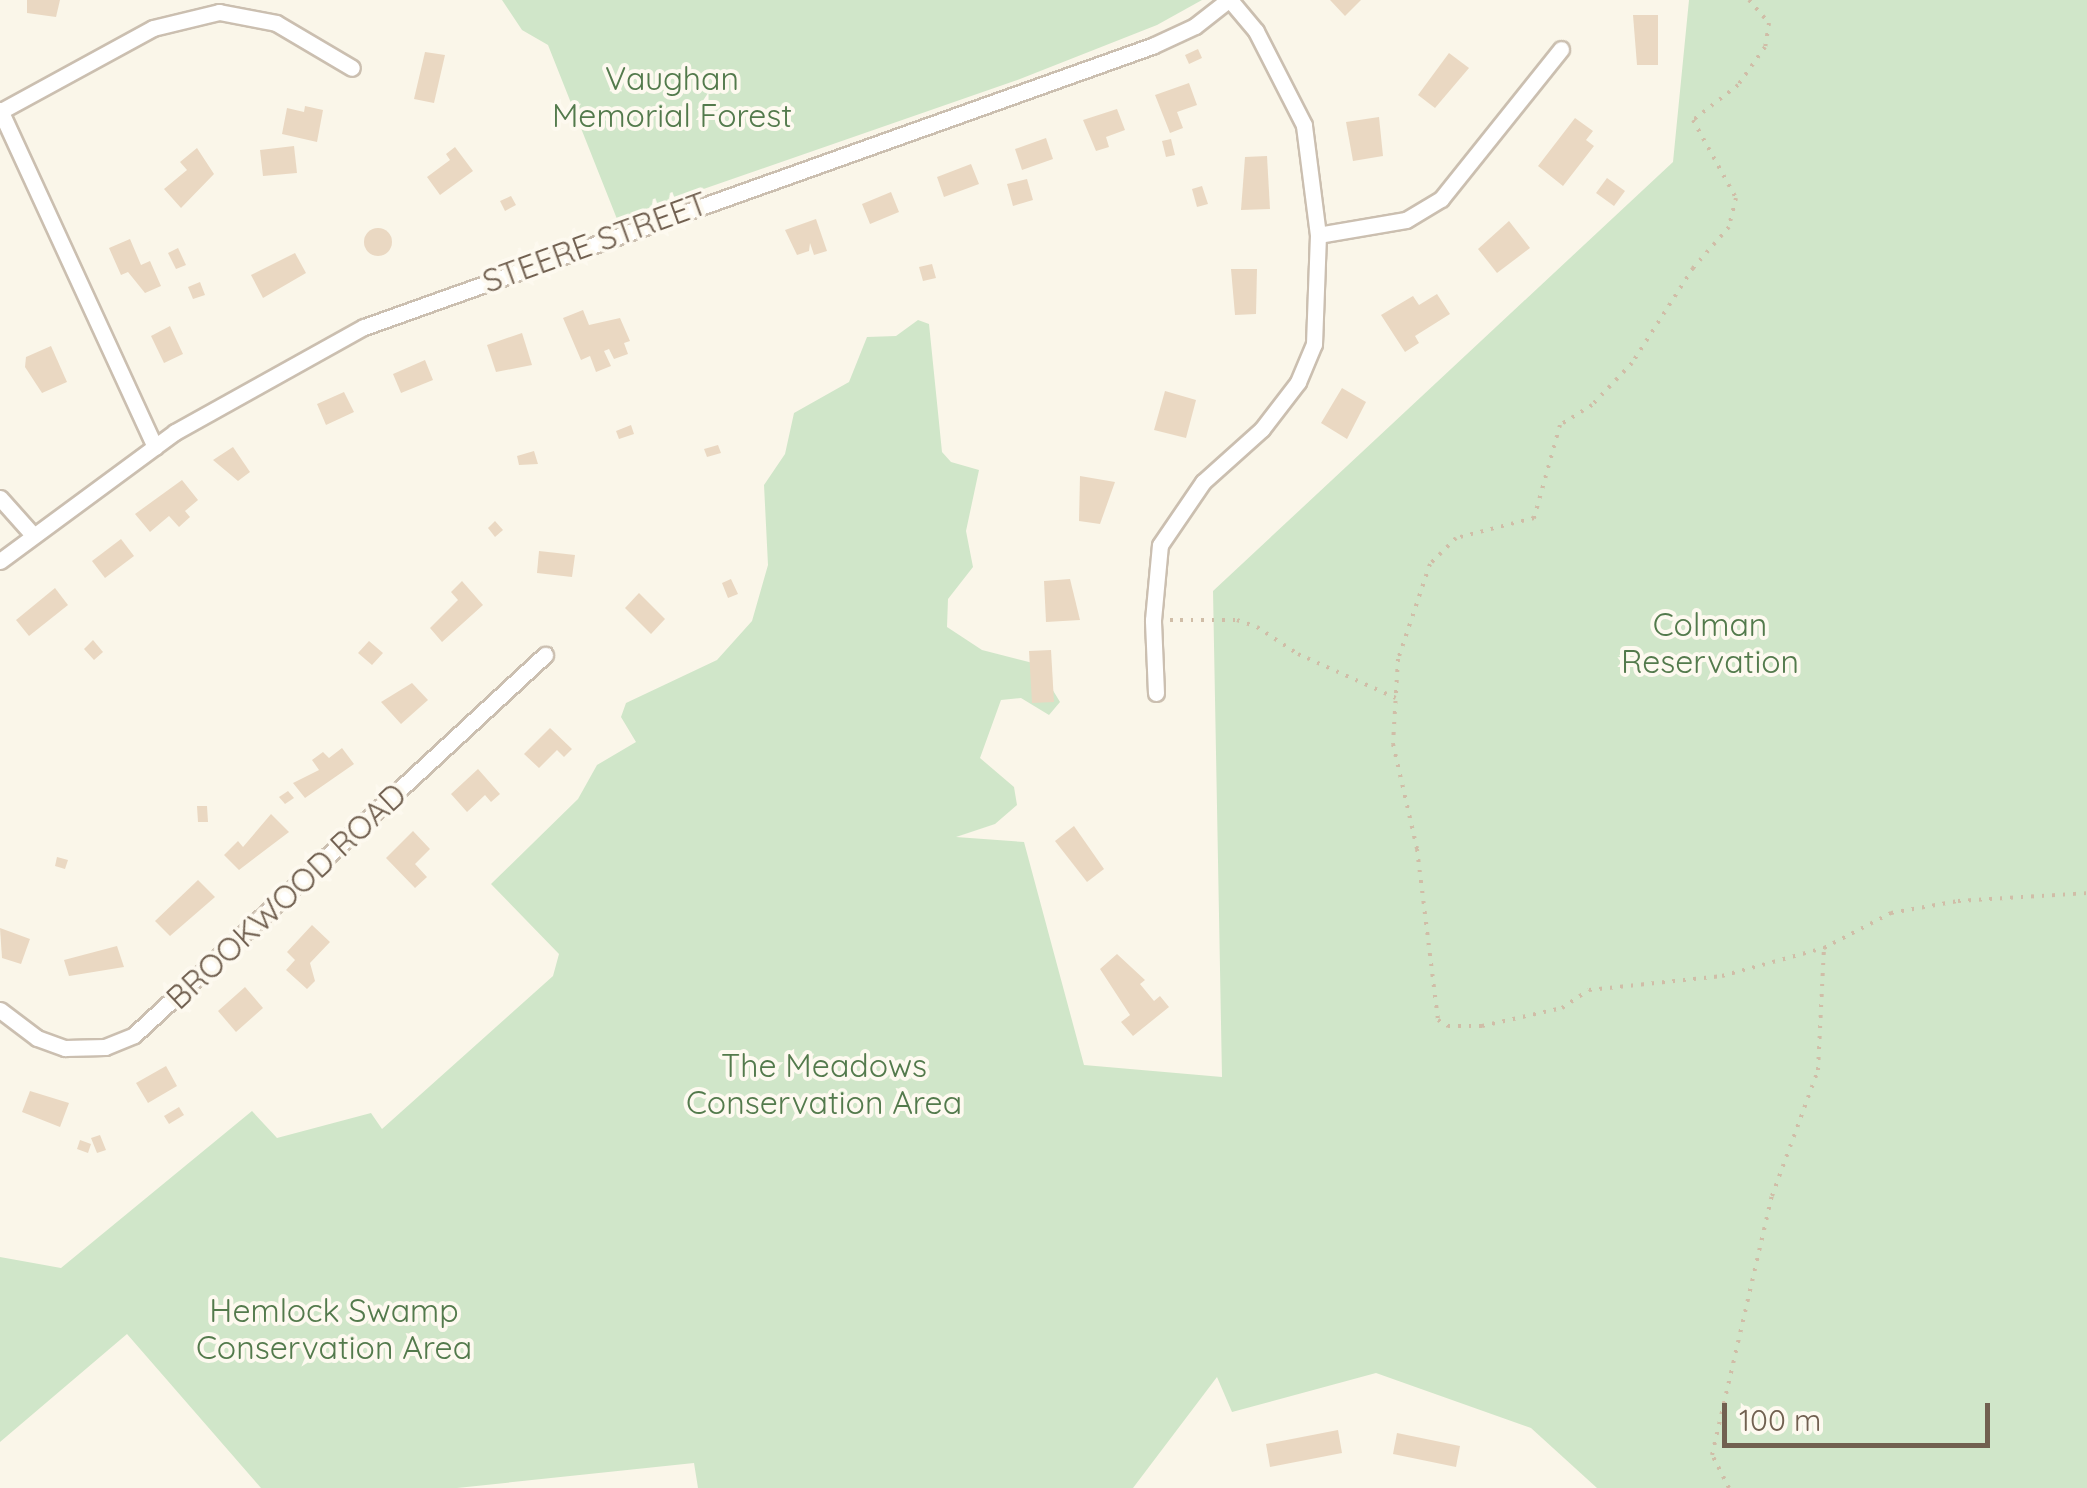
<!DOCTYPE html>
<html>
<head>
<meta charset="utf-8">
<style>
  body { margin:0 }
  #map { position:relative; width:2087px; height:1488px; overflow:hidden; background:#faf6e9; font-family:Quicksand,sans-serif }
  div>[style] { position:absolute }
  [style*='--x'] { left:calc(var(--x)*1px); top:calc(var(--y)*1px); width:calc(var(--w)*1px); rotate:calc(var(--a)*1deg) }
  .green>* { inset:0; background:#d0e6c9 }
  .building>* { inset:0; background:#ead8c2 }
  .round { border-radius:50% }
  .path>* { height:4px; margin-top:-2px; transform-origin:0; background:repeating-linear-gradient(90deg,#d0bda7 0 2.5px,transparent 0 10.5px) }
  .roads { filter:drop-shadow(2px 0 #cbbfb0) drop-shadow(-2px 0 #cbbfb0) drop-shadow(0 2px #cbbfb0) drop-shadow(0 -2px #cbbfb0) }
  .street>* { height:15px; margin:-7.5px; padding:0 7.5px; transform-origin:7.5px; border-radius:7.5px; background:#fff }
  span { translate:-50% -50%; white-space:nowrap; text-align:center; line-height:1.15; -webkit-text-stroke:8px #fdf9ef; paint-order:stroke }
  .park-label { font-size:32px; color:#537a4c }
  .street-label { font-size:32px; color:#716050 }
  .scale { position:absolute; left:1722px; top:1403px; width:268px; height:45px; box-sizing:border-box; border:5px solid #716050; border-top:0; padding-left:12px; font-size:30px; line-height:35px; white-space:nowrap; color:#716050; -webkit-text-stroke:8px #fdf9ef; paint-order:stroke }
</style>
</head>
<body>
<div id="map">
  <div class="green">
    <div style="clip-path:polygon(502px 0,1202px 0,1157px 25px,1020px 79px,617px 219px,548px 45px,522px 30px)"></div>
    <div style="clip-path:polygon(1689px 0,2087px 0,2087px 1488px,1597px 1488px,1531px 1428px,1376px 1373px,1232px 1412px,1217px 1377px,1133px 1488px,698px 1488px,694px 1463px,457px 1488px,261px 1488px,127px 1334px,0 1442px,0 1257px,61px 1268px,252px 1111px,277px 1138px,371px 1113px,382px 1129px,553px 976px,559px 954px,491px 884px,578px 799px,597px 765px,636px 742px,621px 717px,626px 703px,717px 660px,752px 621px,768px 565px,764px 485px,785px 454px,794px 413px,849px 382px,867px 337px,896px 336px,918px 320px,929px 324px,942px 452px,951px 462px,979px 470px,966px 531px,973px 567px,948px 599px,947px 627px,982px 650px,1037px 664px,1060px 702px,1049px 715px,1021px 698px,1001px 700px,980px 758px,1014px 787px,1017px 805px,995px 824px,956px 837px,1024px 842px,1084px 1065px,1222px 1077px,1213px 591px,1673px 162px)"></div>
  </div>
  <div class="building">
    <div style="clip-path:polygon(27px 0,60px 0,56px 17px,27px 13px)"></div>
    <div style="clip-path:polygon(1330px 0,1361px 0,1345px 16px)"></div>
    <div style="clip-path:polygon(1633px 15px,1658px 15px,1658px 65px,1637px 65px)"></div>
    <div style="clip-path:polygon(1198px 49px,1202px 58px,1189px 64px,1185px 55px)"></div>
    <div style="clip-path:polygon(425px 52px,445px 55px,434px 103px,414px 99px)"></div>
    <div style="clip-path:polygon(1449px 53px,1469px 68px,1435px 108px,1418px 95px)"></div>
    <div style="clip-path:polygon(1189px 83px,1197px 105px,1177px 112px,1183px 128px,1170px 133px,1155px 95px)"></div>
    <div style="clip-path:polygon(305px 106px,323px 110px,317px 142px,282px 134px,287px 108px,304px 112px)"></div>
    <div style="clip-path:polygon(1117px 109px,1125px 130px,1106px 137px,1109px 147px,1096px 151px,1083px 120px)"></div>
    <div style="clip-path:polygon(1379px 117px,1383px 156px,1353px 161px,1346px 122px)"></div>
    <div style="clip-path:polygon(1575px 118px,1593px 131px,1586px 140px,1594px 146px,1563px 186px,1538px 166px)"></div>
    <div style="clip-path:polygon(1046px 138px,1053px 159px,1022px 170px,1015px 149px)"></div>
    <div style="clip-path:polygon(1171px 139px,1175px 155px,1166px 157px,1162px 141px)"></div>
    <div style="clip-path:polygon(294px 146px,297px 173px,263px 176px,260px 150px)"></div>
    <div style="clip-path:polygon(455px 147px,473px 171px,440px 195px,427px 177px,450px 160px,446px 154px)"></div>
    <div style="clip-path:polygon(197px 148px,214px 174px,181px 208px,164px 189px,187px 170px,180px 162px)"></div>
    <div style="clip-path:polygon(1267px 156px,1270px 209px,1241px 210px,1245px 157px)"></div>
    <div style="clip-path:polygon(971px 164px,979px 184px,944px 197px,937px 177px)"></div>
    <div style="clip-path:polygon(1607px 178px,1625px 191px,1614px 206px,1596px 193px)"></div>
    <div style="clip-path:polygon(1027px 179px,1033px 200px,1013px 206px,1007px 184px)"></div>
    <div style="clip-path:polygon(1202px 186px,1208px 204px,1197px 207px,1192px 189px)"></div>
    <div style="clip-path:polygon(891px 192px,899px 212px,870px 224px,862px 204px)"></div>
    <div style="clip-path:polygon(511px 196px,516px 205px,505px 211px,500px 201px)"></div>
    <div style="clip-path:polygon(816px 219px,827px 251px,814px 255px,810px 243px,809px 251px,797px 255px,785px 230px)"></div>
    <div style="clip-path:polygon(1509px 221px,1530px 248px,1497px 273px,1478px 249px)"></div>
    <div class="round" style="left:364px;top:228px;width:28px;height:28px"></div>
    <div style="clip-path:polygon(130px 239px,141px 265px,150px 261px,161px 286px,145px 293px,128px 272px,121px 275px,109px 248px)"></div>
    <div style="clip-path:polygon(178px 248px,186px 265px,176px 269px,168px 253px)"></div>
    <div style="clip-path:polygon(295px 253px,306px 273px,263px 298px,251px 275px)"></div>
    <div style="clip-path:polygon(932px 264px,936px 278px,923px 281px,919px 267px)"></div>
    <div style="clip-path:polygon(1231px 269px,1257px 269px,1256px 314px,1235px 315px)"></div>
    <div style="clip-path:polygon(200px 282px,205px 295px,193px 299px,188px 287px)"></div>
    <div style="clip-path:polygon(1437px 294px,1450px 314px,1415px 336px,1419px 343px,1405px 352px,1381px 315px,1413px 296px,1419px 305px)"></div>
    <div style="clip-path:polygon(583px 310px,589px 325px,620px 318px,630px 341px,624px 343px,628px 354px,614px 359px,609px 349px,604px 351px,611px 366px,596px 372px,590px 356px,581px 360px,563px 318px)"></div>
    <div style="clip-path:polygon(170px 326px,183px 354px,164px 363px,151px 336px)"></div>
    <div style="clip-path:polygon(522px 333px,532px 365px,496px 372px,487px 345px)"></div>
    <div style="clip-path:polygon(51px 346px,67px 382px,42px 393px,25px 367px,26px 357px)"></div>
    <div style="clip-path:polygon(425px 360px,433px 380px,401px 393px,393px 374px)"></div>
    <div style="clip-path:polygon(1342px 388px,1366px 402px,1347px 439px,1321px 423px)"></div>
    <div style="clip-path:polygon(1165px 391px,1196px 400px,1186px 438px,1154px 430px)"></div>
    <div style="clip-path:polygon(344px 392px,354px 412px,326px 425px,317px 404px)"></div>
    <div style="clip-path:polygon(631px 425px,634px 434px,619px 439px,616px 431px)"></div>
    <div style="clip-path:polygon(718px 445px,721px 453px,707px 457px,704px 449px)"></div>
    <div style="clip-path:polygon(233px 447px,250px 472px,238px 481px,213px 460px)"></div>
    <div style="clip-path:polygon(534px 451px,538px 464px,519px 465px,517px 456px)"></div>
    <div style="clip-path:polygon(1080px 476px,1115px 482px,1100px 524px,1079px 521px)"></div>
    <div style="clip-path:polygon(182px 480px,198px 500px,185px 511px,190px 517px,179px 527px,169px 516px,150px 532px,135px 514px)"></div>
    <div style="clip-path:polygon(495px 521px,503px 530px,495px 537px,488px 528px)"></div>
    <div style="clip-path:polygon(121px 539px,134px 556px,105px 578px,92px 561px)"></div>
    <div style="clip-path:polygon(539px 551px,575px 555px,572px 577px,537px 573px)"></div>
    <div style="clip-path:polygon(731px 579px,738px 594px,728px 598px,722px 583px)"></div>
    <div style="clip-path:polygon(1070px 579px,1080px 620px,1046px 622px,1044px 581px)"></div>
    <div style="clip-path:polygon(462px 581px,483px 605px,442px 642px,430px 628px,458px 600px,451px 592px)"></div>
    <div style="clip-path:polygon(55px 588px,68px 605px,29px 636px,16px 620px)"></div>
    <div style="clip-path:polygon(639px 593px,665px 619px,651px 634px,625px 608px)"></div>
    <div style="clip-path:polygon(93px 640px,103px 652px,94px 660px,84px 649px)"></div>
    <div style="clip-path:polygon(369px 641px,383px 653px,372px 665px,358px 653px)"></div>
    <div style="clip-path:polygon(1051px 650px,1054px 702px,1032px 703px,1029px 651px)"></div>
    <div style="clip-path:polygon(412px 683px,428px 700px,401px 724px,381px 702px)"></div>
    <div style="clip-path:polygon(550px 728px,572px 749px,564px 757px,557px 750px,539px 768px,524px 754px)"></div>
    <div style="clip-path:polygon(342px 748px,354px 764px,305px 798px,293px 783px,319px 770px,312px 760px,323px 752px,329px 758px)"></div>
    <div style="clip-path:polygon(478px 769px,500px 794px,491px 802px,485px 795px,467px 812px,451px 794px)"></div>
    <div style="clip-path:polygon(288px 791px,294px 798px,285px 804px,279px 797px)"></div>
    <div style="clip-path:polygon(197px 806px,207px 806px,208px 822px,198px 822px)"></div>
    <div style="clip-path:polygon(271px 814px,289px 832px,239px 870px,224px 855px,238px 841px,243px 847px)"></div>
    <div style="clip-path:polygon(1074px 826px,1104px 869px,1087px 882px,1055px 841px)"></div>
    <div style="clip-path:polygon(413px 831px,430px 849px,415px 864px,427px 877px,415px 888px,386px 858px)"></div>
    <div style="clip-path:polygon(57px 857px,68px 860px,65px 869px,55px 866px)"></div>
    <div style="clip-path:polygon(198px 880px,215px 897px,170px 936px,155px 921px)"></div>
    <div style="clip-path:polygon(312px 925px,330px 942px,310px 963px,315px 981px,307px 989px,286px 970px,295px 960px,287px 952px)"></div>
    <div style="clip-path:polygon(0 928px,30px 939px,21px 964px,2px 958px)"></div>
    <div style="clip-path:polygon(117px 946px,124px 967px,69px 976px,64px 960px)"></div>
    <div style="clip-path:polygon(1117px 954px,1145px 980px,1140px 984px,1154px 1001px,1160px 996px,1169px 1007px,1133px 1036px,1121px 1022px,1130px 1015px,1100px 969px)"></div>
    <div style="clip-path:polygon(245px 987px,263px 1008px,236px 1032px,218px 1011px)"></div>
    <div style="clip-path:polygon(166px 1066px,177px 1086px,148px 1103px,136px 1083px)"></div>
    <div style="clip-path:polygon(30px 1091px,69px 1103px,60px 1127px,22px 1112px)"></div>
    <div style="clip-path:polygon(179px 1107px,184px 1115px,169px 1124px,164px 1116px)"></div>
    <div style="clip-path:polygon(100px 1135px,106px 1150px,97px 1153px,91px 1138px)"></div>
    <div style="clip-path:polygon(80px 1140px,91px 1144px,88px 1153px,77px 1149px)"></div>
    <div style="clip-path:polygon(1338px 1430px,1342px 1453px,1270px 1467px,1266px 1444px)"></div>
    <div style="clip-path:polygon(1397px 1433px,1460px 1446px,1456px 1467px,1393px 1454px)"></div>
  </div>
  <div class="path">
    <div style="--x:1749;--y:0;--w:30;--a:49"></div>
    <div style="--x:1769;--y:23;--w:24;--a:99"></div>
    <div style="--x:1765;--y:47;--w:47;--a:125.4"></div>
    <div style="--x:1738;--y:85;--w:57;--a:142.1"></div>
    <div style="--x:1693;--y:120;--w:89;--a:61.1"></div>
    <div style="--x:1736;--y:198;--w:30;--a:104"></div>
    <div style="--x:1729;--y:227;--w:55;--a:131.3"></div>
    <div style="--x:1693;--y:268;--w:113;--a:122.7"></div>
    <div style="--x:1632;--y:363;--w:58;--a:133.6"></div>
    <div style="--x:1592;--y:405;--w:38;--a:148"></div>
    <div style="--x:1560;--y:425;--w:97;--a:105.6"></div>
    <div style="--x:1534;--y:518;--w:81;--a:165.6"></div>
    <div style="--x:1456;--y:538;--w:37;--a:135"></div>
    <div style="--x:1430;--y:564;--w:100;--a:108.6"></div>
    <div style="--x:1398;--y:659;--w:85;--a:93.4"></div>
    <div style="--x:1393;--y:744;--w:108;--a:77.1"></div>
    <div style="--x:1417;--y:849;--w:172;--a:83"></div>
    <div style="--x:1438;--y:1020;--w:12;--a:31"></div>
    <div style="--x:1448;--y:1026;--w:34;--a:0"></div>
    <div style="--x:1482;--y:1026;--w:82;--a:-12.7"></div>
    <div style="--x:1562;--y:1008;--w:32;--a:-34"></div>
    <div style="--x:1589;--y:990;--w:134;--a:-6"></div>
    <div style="--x:1722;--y:976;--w:106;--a:-15.4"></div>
    <div style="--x:1824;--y:948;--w:76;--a:-27.6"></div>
    <div style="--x:1891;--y:913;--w:68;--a:-10.2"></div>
    <div style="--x:1958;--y:901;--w:129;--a:-3.5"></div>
    <div style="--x:1170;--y:620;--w:67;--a:0"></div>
    <div style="--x:1237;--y:620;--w:21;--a:19"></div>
    <div style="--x:1257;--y:627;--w:49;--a:33.4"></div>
    <div style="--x:1298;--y:654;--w:107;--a:24.2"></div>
    <div style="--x:1729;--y:1488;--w:37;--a:-117"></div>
    <div style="--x:1712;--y:1455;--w:266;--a:-77"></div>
    <div style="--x:1772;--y:1196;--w:134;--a:-69.9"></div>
    <div style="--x:1818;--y:1070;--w:122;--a:-87.2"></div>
  </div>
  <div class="roads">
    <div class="street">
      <div style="--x:0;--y:110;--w:371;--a:65.3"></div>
      <div style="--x:1;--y:111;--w:173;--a:-28.6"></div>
      <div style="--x:153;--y:28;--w:68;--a:-13.6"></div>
      <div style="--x:219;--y:12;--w:58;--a:10.9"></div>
      <div style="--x:276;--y:23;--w:88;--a:30.6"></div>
      <div style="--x:1318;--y:235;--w:89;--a:-9.7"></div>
      <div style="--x:1406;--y:220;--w:41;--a:-31"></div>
      <div style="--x:1441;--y:199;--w:192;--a:-51.3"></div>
      <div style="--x:0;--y:498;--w:50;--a:48.3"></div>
      <div style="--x:0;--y:561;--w:217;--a:-36.4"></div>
      <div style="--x:175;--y:432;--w:216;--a:-29.1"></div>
      <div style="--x:364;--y:327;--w:837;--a:-19.63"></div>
      <div style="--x:1152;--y:46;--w:47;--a:-24.9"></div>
      <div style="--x:1195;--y:26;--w:42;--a:-38.2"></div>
      <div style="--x:1156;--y:693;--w:73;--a:-92.4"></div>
      <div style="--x:1153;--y:620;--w:75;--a:-84.7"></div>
      <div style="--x:1160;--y:545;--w:76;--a:-55.7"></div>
      <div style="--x:1203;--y:482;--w:79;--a:-41.9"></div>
      <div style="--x:1262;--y:429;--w:59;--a:-52.5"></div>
      <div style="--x:1298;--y:382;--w:41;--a:-67.2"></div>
      <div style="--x:1314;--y:344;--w:109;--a:-87.9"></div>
      <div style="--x:1318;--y:235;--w:111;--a:-97.3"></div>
      <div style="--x:1304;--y:125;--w:106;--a:-117.1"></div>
      <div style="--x:1256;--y:31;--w:40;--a:-130"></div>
      <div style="--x:0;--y:1010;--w:46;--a:37.1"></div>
      <div style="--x:37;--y:1038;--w:30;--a:20"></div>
      <div style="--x:65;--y:1048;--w:40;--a:-1.4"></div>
      <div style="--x:105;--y:1047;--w:31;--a:-22"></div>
      <div style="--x:134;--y:1035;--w:560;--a:-42.76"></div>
    </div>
  </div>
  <div class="park-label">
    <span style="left:672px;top:97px">Vaughan<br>Memorial Forest</span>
    <span style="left:1710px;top:643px">Colman<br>Reservation</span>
    <span style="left:824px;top:1084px">The Meadows<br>Conservation Area</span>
    <span style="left:334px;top:1329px">Hemlock Swamp<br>Conservation Area</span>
  </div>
  <div class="street-label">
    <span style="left:595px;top:242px;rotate:-20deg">STEERE STREET</span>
    <span style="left:286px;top:896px;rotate:-43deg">BROOKWOOD ROAD</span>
  </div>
  <div class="scale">100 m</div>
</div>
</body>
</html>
